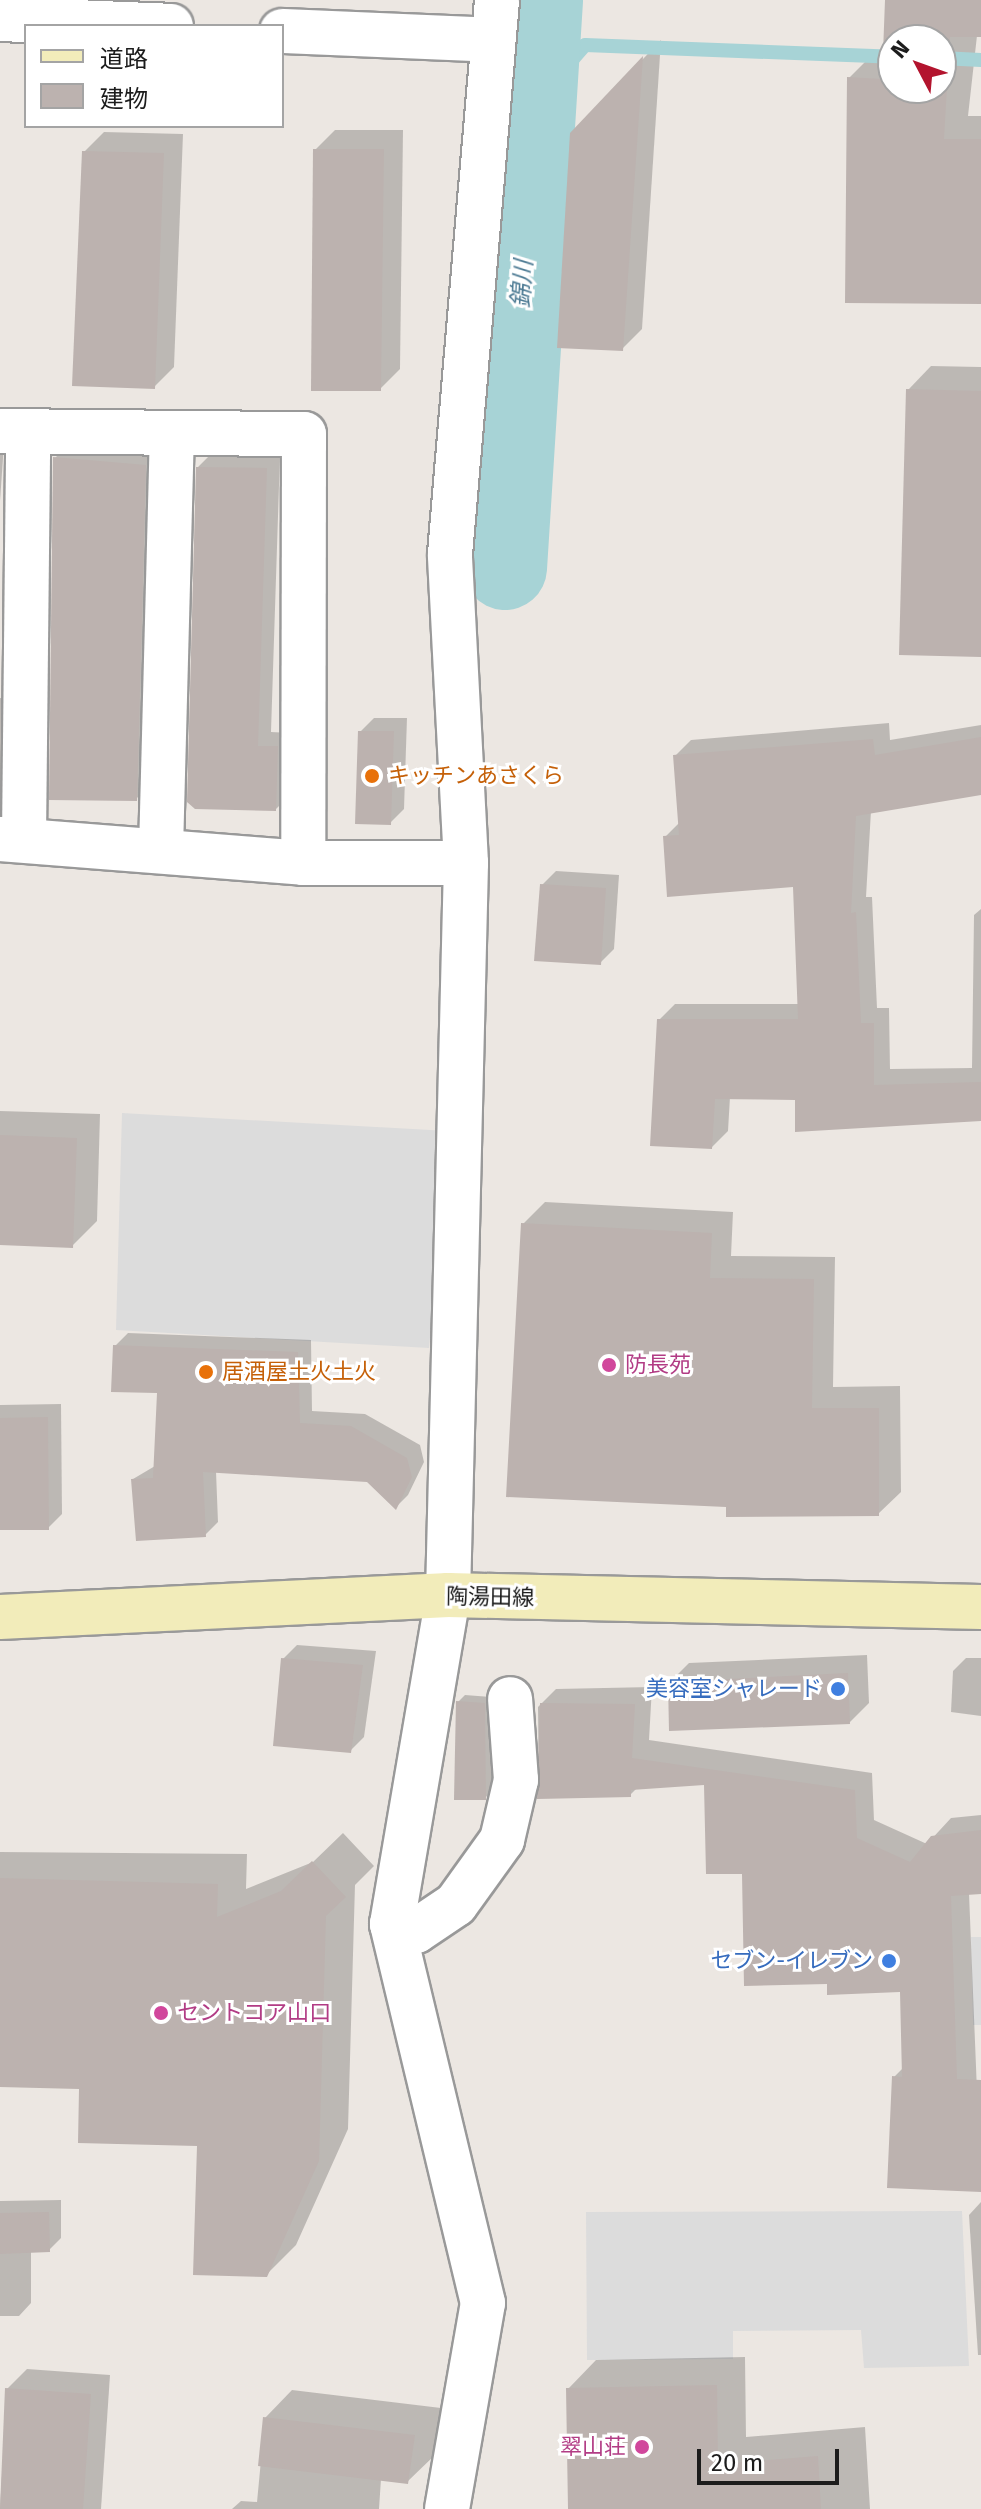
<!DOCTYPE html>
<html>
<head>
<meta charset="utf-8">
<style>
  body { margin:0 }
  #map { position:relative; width:981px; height:2509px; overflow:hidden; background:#ece7e2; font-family:"Fira Sans","Noto Sans JP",sans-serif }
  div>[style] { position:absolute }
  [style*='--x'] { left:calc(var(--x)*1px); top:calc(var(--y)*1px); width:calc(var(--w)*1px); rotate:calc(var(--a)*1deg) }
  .parking>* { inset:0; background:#dcdcdc }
  .shadow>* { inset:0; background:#0003 }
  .stream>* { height:14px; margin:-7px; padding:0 7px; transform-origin:7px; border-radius:7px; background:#a7d3d6 }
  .river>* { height:84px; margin:-42px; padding:0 42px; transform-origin:42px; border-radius:42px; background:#a7d3d6 }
  .building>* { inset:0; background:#bcb2af }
  .roads { filter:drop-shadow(2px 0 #999) drop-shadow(-2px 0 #999) drop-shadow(0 2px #999) drop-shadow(0 -2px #999) }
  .street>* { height:44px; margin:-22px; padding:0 22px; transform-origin:22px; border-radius:22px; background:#fff }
  .secondary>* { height:44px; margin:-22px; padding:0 22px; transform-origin:22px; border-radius:22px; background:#f2ecba }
  .dots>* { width:22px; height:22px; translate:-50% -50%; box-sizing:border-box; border:4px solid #fff; border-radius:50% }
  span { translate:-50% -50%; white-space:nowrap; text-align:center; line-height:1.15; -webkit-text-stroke:6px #fff; paint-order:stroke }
  .food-label { font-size:22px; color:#c56008 }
  .left { translate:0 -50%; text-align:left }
  .hotel-label { font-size:22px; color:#b23c85 }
  .right { translate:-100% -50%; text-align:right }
  .street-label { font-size:22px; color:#1c1c1c }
  .shop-label { font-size:22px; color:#366cbe }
  .water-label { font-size:24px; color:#4c7a93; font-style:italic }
  .legend { position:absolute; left:24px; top:24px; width:260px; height:104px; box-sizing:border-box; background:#fff; border:2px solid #a4a4a4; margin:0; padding:10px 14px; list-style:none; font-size:24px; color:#1c1c1c }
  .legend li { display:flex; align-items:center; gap:16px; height:40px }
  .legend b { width:40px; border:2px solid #a4a4a4 }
  .north { position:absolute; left:877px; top:24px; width:80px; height:80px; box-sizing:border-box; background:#fff; border:2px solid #a4a4a4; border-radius:50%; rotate:311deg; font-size:22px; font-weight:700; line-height:32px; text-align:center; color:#1c1c1c }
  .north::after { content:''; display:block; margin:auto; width:28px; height:36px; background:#b3142e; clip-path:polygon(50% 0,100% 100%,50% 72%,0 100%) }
  .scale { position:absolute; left:697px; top:2449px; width:142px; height:36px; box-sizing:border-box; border:4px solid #1c1c1c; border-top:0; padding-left:10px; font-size:24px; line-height:28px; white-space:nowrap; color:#1c1c1c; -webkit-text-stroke:6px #fff; paint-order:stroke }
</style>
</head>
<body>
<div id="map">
  <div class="parking">
    <div style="clip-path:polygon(122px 1113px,449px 1131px,429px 1348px,116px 1330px)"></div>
    <div style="clip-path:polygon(971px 1937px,981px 1937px,981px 2025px,973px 2025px)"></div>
    <div style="clip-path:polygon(962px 2211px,969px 2366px,864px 2368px,861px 2330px,733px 2331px,733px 2359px,587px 2360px,586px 2212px)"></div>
  </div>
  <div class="shadow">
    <div style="clip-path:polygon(evenodd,887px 0,981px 0,968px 116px,981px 116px,981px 302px,849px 78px,873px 54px,885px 54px,887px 0,893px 40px,941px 40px,941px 88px,893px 88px,893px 40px)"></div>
    <div style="clip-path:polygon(661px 40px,642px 329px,622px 349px,572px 134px)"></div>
    <div style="clip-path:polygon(335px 130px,403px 130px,400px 369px,380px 389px,315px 150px)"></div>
    <div style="clip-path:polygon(104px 132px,183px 134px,174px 367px,154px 387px,84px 152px)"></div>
    <div style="clip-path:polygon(931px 366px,981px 367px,981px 655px,908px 390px)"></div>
    <div style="clip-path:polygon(0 443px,4px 444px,0 501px)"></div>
    <div style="clip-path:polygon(69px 444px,159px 452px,150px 785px,136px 799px,55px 458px)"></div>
    <div style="clip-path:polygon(212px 453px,280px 455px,271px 732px,291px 733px,290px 795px,276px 809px,196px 807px,198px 467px)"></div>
    <div style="clip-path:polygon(0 698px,15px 699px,14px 781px,0 795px)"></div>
    <div style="clip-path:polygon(374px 718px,407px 718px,404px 809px,390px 823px,360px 732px)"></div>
    <div style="clip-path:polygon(889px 723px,890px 740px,981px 725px,981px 793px,871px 811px,866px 897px,872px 897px,877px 1008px,889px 1008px,890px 1069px,972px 1068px,974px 915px,981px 909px,981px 1119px,797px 1130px,797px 1098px,730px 1097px,728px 1131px,712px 1147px,659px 1020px,675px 1004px,800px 1004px,795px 885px,665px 837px,680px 822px,675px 756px,691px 740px)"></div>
    <div style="clip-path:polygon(556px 871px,619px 875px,614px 949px,600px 963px,542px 885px)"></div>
    <div style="clip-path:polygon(0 1111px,100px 1114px,97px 1221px,72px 1246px,0 1243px)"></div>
    <div style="clip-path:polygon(545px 1202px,733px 1212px,731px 1256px,835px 1257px,833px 1387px,900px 1386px,901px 1492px,878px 1514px,728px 1505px,523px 1224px)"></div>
    <div style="clip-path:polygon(128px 1333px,311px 1340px,312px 1411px,365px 1414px,420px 1445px,424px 1462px,408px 1495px,396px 1507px,368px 1480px,216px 1471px,218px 1522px,205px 1535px,133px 1479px,155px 1466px,159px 1391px,115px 1346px)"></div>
    <div style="clip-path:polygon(61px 1404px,62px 1514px,48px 1528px,0 1528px,0 1405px)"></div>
    <div style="clip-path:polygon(297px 1645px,376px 1651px,364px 1737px,350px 1751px,283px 1659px)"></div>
    <div style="clip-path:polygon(867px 1655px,869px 1703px,850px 1722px,670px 1682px,689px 1663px)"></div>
    <div style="clip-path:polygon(966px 1658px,981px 1658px,981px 1716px,951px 1712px,953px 1671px)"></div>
    <div style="clip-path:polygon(652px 1687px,649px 1740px,872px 1773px,874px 1820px,927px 1844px,951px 1818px,981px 1815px,981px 1892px,969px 1893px,981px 2190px,894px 2077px,904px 2067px,902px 1990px,829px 1982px,744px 1871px,706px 1782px,637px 1788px,630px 1795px,539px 1797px,538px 1707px,556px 1689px)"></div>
    <div style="clip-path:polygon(465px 1695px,491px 1697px,492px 1791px,485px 1798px,458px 1702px)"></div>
    <div style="clip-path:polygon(343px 1833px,374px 1866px,355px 1885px,348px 2129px,296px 2245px,266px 2275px,199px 2144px,81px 2087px,0 2085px,0 1852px,247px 1854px,246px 1889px,313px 1862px)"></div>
    <div style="clip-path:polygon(61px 2200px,61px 2238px,49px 2250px,31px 2251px,31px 2303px,19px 2316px,0 2316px,0 2201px)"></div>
    <div style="clip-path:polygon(981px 2202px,981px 2355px,978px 2355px,969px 2215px)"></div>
    <div style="clip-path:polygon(745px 2357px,746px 2437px,865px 2427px,870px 2509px,570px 2509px,568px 2389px,596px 2360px)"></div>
    <div style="clip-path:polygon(27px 2369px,110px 2375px,101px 2509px,0 2509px,7px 2389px)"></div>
    <div style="clip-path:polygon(292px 2390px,441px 2408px,435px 2455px,407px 2482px,381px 2479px,379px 2509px,232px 2509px,241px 2501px,257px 2502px,265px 2418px)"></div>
  </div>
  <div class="stream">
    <div style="--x:941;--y:58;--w:40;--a:2.9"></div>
    <div style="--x:531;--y:107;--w:82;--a:-48.9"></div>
    <div style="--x:585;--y:45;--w:308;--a:2.2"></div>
  </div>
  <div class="river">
    <div style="--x:505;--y:568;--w:569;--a:-86.37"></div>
  </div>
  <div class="building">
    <div style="clip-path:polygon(evenodd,885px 0,981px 0,981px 37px,950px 37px,944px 139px,981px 139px,981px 304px,845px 303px,847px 77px,882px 79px,885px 0,893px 40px,941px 40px,941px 88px,893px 88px,893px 40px)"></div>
    <div style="clip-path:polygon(643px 56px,623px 351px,557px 348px,570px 133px)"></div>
    <div style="clip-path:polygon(313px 149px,384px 149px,381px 391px,311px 391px)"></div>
    <div style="clip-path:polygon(82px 151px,164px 153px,155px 389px,72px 386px)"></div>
    <div style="clip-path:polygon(906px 389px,981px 391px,981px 657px,899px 655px)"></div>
    <div style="clip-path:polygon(53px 457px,146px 465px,137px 801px,49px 800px)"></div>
    <div style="clip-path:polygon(196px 467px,267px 468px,258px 746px,278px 746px,276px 811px,195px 809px,187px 802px)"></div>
    <div style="clip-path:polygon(358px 731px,394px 731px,391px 825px,355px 824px)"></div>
    <div style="clip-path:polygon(981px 737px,981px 795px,856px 816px,851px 913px,856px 912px,861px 1023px,874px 1023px,874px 1085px,981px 1082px,981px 1121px,795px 1132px,795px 1100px,715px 1099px,712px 1149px,650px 1146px,657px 1019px,798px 1019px,793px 887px,667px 897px,663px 836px,679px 835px,673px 755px,873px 739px,875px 755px)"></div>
    <div style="clip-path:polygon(540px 884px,606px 888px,601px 965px,534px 961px)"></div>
    <div style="clip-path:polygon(0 1135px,77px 1138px,73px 1248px,0 1245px)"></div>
    <div style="clip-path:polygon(521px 1223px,712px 1233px,710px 1278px,814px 1279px,812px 1408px,879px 1408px,879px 1516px,726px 1517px,726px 1507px,506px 1497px)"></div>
    <div style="clip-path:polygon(113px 1345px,298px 1352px,300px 1423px,351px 1426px,407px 1458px,412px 1477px,396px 1510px,367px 1482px,203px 1472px,206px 1537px,136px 1541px,131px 1479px,153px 1478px,157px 1393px,111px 1392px)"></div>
    <div style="clip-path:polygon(48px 1417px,49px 1530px,0 1530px,0 1418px)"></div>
    <div style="clip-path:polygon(281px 1658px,363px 1665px,351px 1753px,273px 1746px)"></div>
    <div style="clip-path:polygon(848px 1673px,850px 1724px,669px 1731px,668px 1682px)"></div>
    <div style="clip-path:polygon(456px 1701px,485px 1703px,486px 1800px,454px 1800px)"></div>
    <div style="clip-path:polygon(540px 1703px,635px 1704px,632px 1758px,855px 1790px,857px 1838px,910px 1862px,931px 1836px,981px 1830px,981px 1894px,951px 1896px,957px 2079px,981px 2080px,981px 2192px,887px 2188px,892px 2076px,902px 2077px,900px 1992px,827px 1995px,827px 1984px,744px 1986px,742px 1874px,706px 1874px,704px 1785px,631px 1790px,631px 1797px,537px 1799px)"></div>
    <div style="clip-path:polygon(312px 1861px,346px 1897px,326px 1916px,319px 2161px,267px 2277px,193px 2275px,197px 2146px,78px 2143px,79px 2089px,0 2087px,0 1878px,218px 1884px,217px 1917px,281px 1891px)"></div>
    <div style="clip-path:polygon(49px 2212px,50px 2252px,0 2254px,0 2213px)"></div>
    <div style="clip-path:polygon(717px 2385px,718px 2464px,818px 2456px,821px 2509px,568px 2509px,566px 2388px)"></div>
    <div style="clip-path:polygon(5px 2388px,91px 2394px,83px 2509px,0 2509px)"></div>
    <div style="clip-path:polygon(263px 2417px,415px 2435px,408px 2484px,258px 2466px)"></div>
  </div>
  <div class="roads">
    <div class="street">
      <div style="--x:0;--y:19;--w:171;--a:2.3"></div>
      <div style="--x:282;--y:31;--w:211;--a:2.4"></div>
      <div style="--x:0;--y:431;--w:304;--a:0.6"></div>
      <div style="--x:304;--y:434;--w:429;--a:90.1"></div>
      <div style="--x:24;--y:838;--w:406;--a:-89.4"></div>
      <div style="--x:0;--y:839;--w:304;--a:4.5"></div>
      <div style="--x:303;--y:863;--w:163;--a:0"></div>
      <div style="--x:161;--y:850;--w:415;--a:-88.5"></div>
      <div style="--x:392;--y:1924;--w:25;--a:16"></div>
      <div style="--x:416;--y:1931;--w:48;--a:-34"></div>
      <div style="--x:456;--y:1904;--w:79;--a:-54.3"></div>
      <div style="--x:502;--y:1840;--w:62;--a:-76.9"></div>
      <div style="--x:516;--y:1780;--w:81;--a:-94.2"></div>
      <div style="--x:447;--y:2509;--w:209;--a:-80.1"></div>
      <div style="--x:483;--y:2303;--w:390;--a:-103.5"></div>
      <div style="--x:392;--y:1924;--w:334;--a:-80.3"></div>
      <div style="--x:448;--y:1595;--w:732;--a:-88.59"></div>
      <div style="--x:466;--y:863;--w:309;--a:-93"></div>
      <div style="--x:450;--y:554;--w:556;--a:-85.15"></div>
    </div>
    <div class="secondary">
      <div style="--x:0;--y:1617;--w:449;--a:-2.8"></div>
      <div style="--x:448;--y:1595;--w:533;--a:1.29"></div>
    </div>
  </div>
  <div class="dots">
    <div style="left:372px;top:776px;background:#e8710a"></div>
    <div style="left:609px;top:1365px;background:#d1479c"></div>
    <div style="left:206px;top:1372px;background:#e8710a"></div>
    <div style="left:838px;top:1689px;background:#3f7fe0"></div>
    <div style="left:889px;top:1961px;background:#3f7fe0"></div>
    <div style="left:161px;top:2013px;background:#d1479c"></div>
    <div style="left:642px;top:2447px;background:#d1479c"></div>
  </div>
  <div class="food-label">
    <span class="left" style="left:388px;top:776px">キッチンあさくら</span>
    <span class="left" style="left:222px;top:1372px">居酒屋土火土火</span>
  </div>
  <div class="hotel-label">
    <span class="left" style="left:625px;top:1365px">防長苑</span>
    <span class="left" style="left:177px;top:2013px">セントコア山口</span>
    <span class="right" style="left:626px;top:2447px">翠山荘</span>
  </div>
  <div class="street-label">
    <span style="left:490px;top:1597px;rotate:1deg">陶湯田線</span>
  </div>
  <div class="shop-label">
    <span class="right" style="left:822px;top:1689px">美容室シャレード</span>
    <span class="right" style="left:873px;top:1961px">セブン-イレブン</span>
  </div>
  <div class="water-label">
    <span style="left:523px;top:284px;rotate:-86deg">錦川</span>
  </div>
  <ul class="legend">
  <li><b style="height:10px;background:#f2ecba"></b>道路</li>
  <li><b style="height:22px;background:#bcb2af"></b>建物</li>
  </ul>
  <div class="north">N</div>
  <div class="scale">20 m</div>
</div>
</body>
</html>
